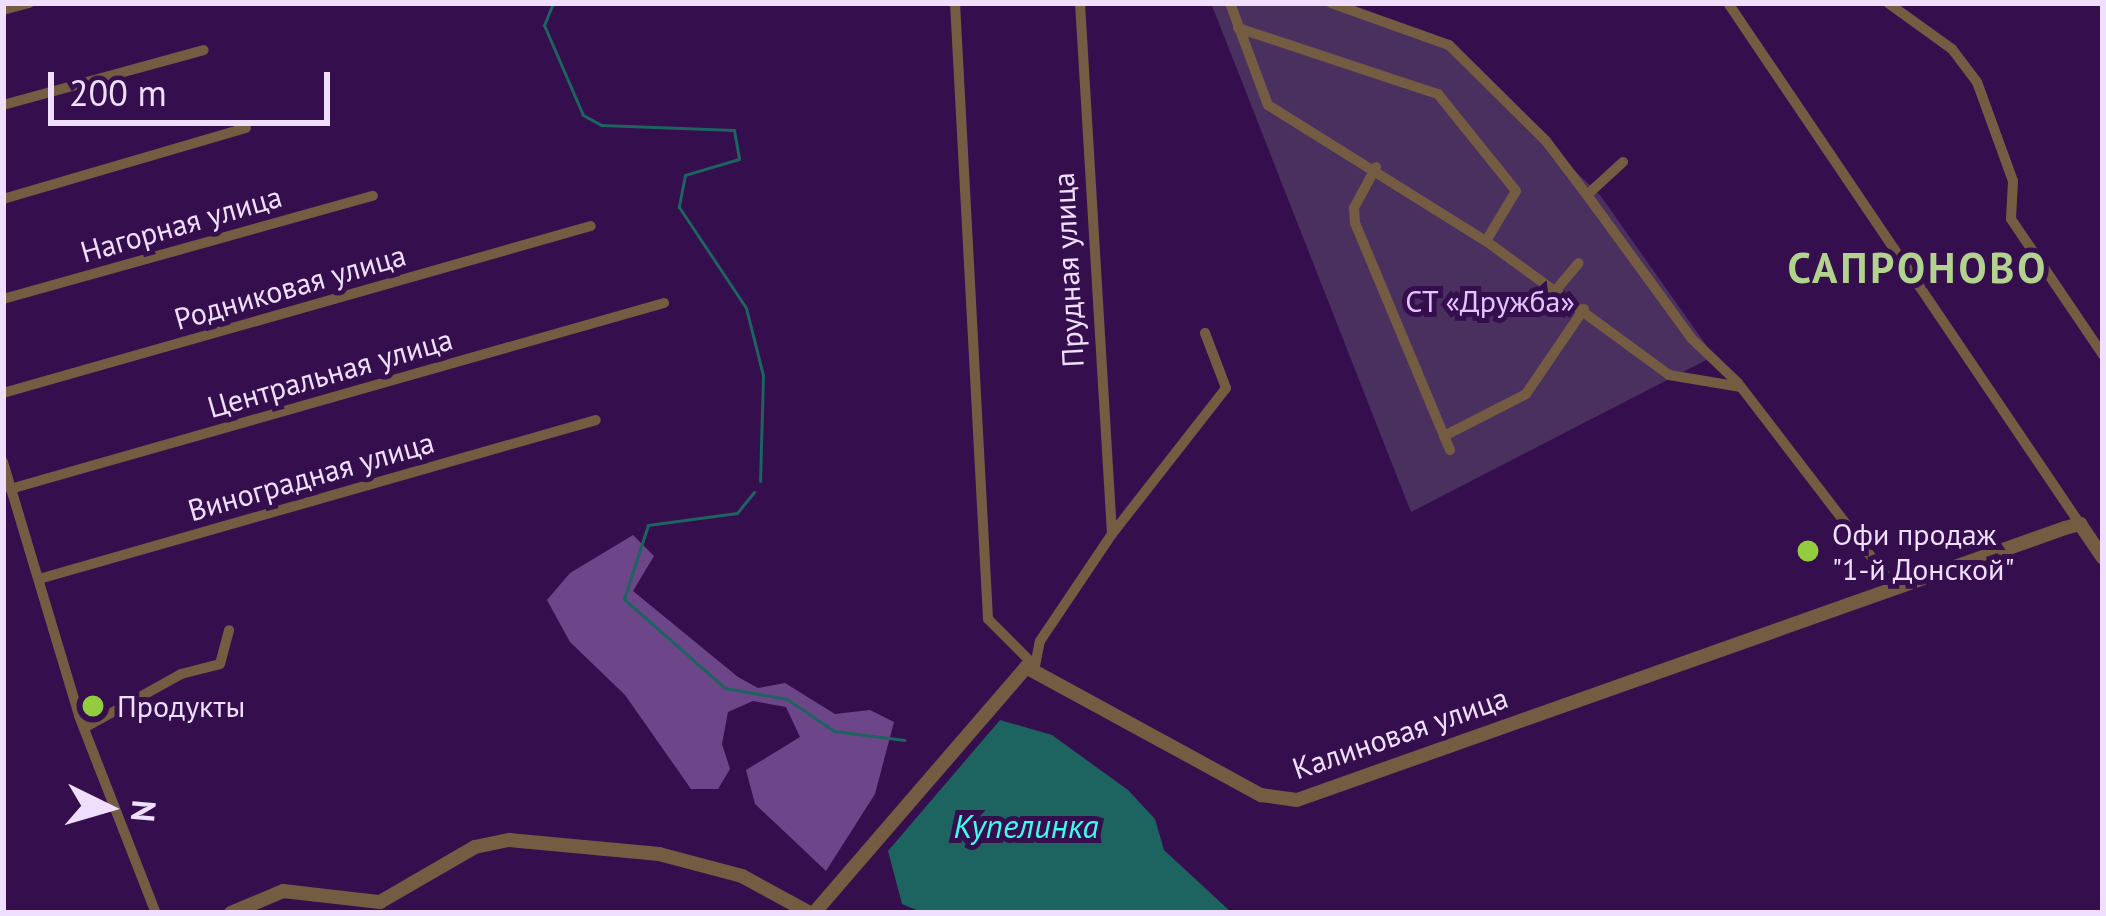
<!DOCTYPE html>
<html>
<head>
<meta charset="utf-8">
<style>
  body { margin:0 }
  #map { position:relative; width:2106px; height:916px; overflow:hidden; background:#350e4d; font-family:"PT Sans",sans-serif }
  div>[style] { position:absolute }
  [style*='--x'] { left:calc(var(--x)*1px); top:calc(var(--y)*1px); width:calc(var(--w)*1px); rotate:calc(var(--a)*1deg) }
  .green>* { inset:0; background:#4a305e }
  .forest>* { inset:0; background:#6d468a }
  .water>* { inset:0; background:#1d635f }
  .stream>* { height:3px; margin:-1.5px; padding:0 1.5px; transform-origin:1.5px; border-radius:1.5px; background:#1d635f }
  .minor>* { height:10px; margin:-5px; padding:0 5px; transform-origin:5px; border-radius:5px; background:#745c42 }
  .tertiary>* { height:14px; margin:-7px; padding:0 7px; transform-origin:7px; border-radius:7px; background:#745c42 }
  .dots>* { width:33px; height:33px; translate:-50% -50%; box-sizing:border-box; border:6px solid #350e4d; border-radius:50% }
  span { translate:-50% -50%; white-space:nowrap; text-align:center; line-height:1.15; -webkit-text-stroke:10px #350e4d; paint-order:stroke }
  .street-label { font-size:30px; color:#efdffd }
  .park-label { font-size:30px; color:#e4c4ff }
  .poi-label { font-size:30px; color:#efdffd }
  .left { translate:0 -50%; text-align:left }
  .water-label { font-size:33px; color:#3efbf1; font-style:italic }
  .district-label { font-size:42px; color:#b2d38d; font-weight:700; letter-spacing:3px }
  .frame { position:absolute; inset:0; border:6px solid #efdffd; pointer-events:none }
  .north { position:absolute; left:48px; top:748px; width:120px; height:120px; -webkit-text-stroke:9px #350e4d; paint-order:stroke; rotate:95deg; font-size:33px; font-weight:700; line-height:48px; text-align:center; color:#efdffd }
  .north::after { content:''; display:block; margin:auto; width:42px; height:54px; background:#efdffd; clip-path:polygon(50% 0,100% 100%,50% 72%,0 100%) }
  .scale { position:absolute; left:48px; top:72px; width:282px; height:54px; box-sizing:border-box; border:6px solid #efdffd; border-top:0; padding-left:15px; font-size:36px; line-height:42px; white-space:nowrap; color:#efdffd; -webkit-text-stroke:9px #350e4d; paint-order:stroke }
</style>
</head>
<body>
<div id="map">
  <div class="green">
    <div style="clip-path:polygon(1211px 3px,1324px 3px,1447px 47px,1600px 195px,1714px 356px,1411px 512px)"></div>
  </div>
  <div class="forest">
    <div style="clip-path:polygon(633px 535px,654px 556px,633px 591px,738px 677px,758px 688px,785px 683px,835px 714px,870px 710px,894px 722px,875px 794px,826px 871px,755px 804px,746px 770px,800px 737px,786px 707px,753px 701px,728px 712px,722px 744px,730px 769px,718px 789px,691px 789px,625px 695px,570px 642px,547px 600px,570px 573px)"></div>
  </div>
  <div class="water">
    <div style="clip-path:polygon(1000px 720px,1052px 735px,1128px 790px,1155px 819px,1164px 850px,1232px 913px,924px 913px,902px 904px,888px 851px)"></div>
  </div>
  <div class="stream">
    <div style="--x:553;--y:3;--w:24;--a:112"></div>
    <div style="--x:544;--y:25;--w:98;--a:66.6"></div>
    <div style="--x:583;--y:115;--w:21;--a:29"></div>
    <div style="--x:601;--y:125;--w:133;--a:2.2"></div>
    <div style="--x:734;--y:130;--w:29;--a:80"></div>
    <div style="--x:739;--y:159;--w:56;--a:163.5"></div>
    <div style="--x:685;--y:175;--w:33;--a:101"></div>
    <div style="--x:679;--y:207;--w:121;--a:56.4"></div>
    <div style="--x:746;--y:308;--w:69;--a:75.8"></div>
    <div style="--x:763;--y:375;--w:106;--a:91.6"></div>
    <div style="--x:754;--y:492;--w:27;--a:129"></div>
    <div style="--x:737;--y:513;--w:90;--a:172.3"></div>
    <div style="--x:648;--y:525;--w:78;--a:108"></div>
    <div style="--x:624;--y:599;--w:135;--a:41.4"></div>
    <div style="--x:725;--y:688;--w:63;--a:10.1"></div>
    <div style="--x:787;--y:699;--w:57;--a:34.2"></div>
    <div style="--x:834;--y:731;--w:71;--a:7.3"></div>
  </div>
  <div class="minor">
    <div style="--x:955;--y:3;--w:617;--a:86.93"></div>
    <div style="--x:988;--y:619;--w:66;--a:45"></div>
    <div style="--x:1080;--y:3;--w:532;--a:86.55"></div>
    <div style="--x:1230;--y:3;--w:109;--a:69.6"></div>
    <div style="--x:1268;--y:105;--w:257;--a:32"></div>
    <div style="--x:1486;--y:241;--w:227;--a:36.2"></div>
    <div style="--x:1669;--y:375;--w:73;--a:9.5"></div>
    <div style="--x:1741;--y:387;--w:248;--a:52.5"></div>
    <div style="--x:1331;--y:3;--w:125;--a:19.6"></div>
    <div style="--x:1449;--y:45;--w:136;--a:44.7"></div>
    <div style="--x:1546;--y:141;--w:68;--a:52.8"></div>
    <div style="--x:1587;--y:195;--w:49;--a:-42.5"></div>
    <div style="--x:1728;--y:3;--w:629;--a:55.96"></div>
    <div style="--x:1888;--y:3;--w:79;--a:35.7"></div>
    <div style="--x:1952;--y:49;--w:41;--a:52.9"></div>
    <div style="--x:1977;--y:82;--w:105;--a:70"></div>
    <div style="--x:2013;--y:181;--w:38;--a:93"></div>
    <div style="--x:2011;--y:219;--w:164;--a:55.9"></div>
    <div style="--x:3;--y:10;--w:27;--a:-15"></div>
    <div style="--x:1238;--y:28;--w:211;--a:18.3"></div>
    <div style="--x:1438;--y:94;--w:124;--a:51.2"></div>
    <div style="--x:1516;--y:191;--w:58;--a:121"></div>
    <div style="--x:3;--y:105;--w:208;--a:-15.3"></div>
    <div style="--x:1376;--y:167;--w:47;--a:118.2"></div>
    <div style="--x:1354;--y:208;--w:15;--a:86"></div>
    <div style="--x:1355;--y:223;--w:231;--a:67.3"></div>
    <div style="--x:1587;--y:195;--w:178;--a:53.9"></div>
    <div style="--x:1692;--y:339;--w:64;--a:43.7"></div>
    <div style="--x:3;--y:199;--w:253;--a:-16.3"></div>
    <div style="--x:1556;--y:290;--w:35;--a:-50"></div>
    <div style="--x:3;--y:299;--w:384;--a:-15.6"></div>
    <div style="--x:3;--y:393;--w:611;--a:-15.86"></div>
    <div style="--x:1450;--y:450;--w:15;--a:-113"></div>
    <div style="--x:1444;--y:436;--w:92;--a:-27.1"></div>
    <div style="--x:1526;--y:394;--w:103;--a:-55.7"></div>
    <div style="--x:3;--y:462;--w:265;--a:73.3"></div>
    <div style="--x:79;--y:716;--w:212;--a:68.7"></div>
    <div style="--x:10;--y:489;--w:680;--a:-15.88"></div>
    <div style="--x:39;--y:579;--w:579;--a:-15.93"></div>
    <div style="--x:1035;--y:666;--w:25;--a:-79"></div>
    <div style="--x:1040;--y:641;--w:129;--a:-56.1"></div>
    <div style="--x:1112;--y:534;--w:185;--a:-52"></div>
    <div style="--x:1226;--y:388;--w:59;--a:-110.9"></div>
    <div style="--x:84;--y:728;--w:111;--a:-29.1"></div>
    <div style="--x:181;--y:674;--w:40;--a:-14.4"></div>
    <div style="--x:220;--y:664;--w:35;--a:-75"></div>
  </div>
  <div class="tertiary">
    <div style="--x:231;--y:913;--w:56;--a:-22.9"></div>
    <div style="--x:283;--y:891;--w:98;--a:6.5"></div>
    <div style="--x:380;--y:902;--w:110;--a:-30.1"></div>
    <div style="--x:475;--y:847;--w:35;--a:-12"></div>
    <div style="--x:509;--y:840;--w:151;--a:5.3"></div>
    <div style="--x:659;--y:854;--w:86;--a:14.8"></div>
    <div style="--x:742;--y:876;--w:77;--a:28.6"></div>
    <div style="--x:814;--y:913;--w:325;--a:-49.2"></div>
    <div style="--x:1026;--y:667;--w:268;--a:28.6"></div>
    <div style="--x:1261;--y:795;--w:36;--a:8"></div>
    <div style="--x:1297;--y:800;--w:815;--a:-19.5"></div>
    <div style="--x:2065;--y:528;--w:16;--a:-15"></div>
    <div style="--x:2080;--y:524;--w:41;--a:55.9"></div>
  </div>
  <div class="dots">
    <div style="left:1808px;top:551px;background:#93cd3e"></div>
    <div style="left:93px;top:706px;background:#93cd3e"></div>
  </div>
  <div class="street-label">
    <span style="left:181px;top:224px;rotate:-16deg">Нагорная улица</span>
    <span style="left:1068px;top:270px;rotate:-93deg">Прудная улица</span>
    <span style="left:290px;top:287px;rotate:-16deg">Родниковая улица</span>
    <span style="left:330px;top:373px;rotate:-16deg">Центральная улица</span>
    <span style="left:311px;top:476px;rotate:-16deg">Виноградная улица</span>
    <span style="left:1400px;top:733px;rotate:-19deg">Калиновая улица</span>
  </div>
  <div class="park-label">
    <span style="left:1490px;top:301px">СТ «Дружба»</span>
  </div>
  <div class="poi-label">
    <span class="left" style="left:1832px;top:551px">Офи продаж<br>"1-й Донской"</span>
    <span class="left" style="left:117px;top:706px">Продукты</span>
  </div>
  <div class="water-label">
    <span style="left:1026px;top:826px">Купелинка</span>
  </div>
  <div class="district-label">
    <span style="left:1918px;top:268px">САПРОНОВО</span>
  </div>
  <div class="frame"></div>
  <div class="north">N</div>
  <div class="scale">200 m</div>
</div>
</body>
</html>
